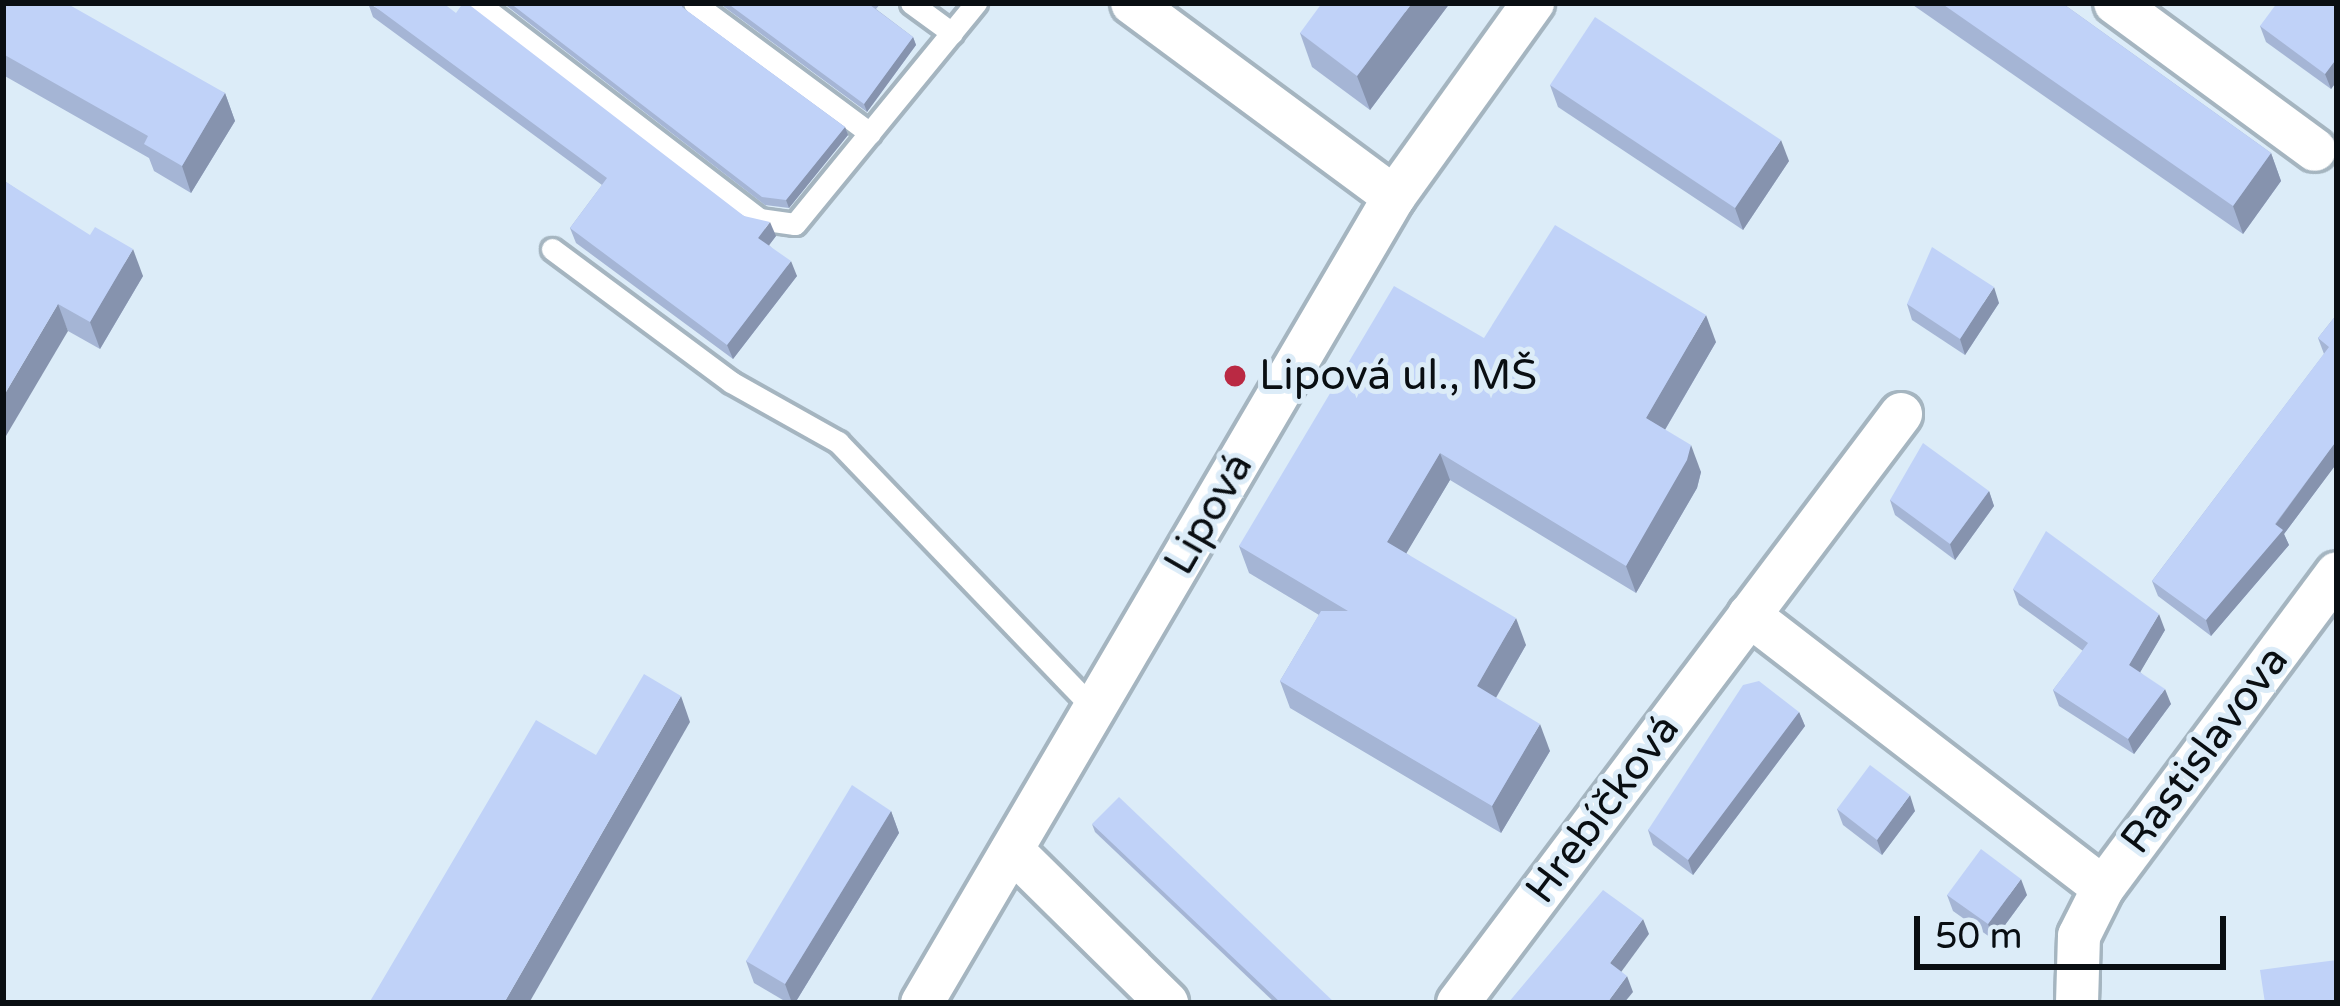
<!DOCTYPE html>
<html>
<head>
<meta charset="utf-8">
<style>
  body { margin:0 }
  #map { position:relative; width:2340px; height:1006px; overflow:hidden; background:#dcecf8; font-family:"Varela Round",sans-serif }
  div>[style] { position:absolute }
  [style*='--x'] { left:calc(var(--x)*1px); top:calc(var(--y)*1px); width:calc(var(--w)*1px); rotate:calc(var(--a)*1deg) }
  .roads { filter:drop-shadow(3px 0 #a5b5c0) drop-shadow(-3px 0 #a5b5c0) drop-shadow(0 3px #a5b5c0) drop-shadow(0 -3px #a5b5c0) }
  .lane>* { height:21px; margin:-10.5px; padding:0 10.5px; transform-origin:10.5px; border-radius:10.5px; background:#fff }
  .street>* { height:42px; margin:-21px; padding:0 21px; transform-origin:21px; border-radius:21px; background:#fff }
  .wall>* { inset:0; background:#a5b5d5 }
  .shaded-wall>* { inset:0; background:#8693ae }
  .building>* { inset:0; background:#c0d2f8 }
  .dots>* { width:33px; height:33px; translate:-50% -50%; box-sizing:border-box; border:6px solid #dcecf8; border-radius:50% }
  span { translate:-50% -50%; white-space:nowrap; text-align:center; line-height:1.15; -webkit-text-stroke:10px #dcecf8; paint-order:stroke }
  .poi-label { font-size:42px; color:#090e12 }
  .left { translate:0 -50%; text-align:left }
  .street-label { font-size:42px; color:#090e12 }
  .frame { position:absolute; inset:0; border:6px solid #090e12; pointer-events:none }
  .scale { position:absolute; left:1914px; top:916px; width:312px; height:54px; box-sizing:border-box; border:6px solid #090e12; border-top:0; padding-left:15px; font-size:36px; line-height:42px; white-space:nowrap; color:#090e12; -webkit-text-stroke:9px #dcecf8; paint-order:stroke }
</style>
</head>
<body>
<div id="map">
  <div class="roads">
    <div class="lane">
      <div style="--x:478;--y:3;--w:354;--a:37.5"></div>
      <div style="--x:759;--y:219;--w:36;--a:8"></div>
      <div style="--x:795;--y:224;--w:286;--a:-50.7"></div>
      <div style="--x:694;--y:3;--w:219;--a:36.5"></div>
      <div style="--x:911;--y:3;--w:51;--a:36.2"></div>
      <div style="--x:552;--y:249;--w:223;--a:36.6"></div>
      <div style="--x:731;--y:382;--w:123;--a:29.3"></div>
      <div style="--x:838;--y:442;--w:370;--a:46.2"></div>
    </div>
    <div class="street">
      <div style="--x:1132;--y:3;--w:326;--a:36.5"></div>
      <div style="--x:2115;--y:3;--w:248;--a:36.3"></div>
      <div style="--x:1749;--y:615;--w:447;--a:37.6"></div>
      <div style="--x:1012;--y:850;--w:218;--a:44.6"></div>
      <div style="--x:922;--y:1003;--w:934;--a:-59.65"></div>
      <div style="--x:1394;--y:197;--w:239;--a:-54.4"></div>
      <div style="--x:1458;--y:1003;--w:737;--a:-53.05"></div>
      <div style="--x:2077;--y:1003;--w:67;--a:-88.3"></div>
      <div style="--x:2079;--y:936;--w:54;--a:-63.4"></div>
      <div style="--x:2103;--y:888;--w:392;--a:-53.4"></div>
    </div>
  </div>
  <div class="wall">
    <div style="clip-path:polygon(3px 3px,225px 93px,235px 121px,191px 193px,154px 171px,149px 158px,3px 75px)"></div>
    <div style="clip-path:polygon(368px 3px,744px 216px,776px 236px,769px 245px,797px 276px,733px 359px,576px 243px,570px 228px,602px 185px,373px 17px)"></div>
    <div style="clip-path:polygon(503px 3px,684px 3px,684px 9px,845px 127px,848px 135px,789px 208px,765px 205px)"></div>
    <div style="clip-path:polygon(719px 3px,881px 3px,876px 9px,913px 37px,916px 45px,867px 112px)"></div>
    <div style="clip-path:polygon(1450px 3px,1370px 110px,1312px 67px,1300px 33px)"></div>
    <div style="clip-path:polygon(1910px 3px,2062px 3px,2271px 153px,2281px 181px,2243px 234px)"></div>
    <div style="clip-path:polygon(2337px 3px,2337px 81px,2331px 89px,2266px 42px,2260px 26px)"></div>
    <div style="clip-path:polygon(1550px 85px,1789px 161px,1743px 230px,1558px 107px)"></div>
    <div style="clip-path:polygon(3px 180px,143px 276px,100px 349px,68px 331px)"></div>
    <div style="clip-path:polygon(1999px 303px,1965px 355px,1912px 320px,1907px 304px)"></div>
    <div style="clip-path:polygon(2337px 314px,2337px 463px,2284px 534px,2289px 545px,2211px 636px,2158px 596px,2152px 581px,2324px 354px,2318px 338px)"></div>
    <div style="clip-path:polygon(1484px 338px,1716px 342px,1665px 430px,1701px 472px,1697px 488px,1636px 593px,1450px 480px,1406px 553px,1526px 645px,1496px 698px,1550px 751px,1501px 833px,1290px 708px,1280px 681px,1319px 615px,1249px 573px,1239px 546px)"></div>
    <div style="clip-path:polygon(1989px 491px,1994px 506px,1955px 560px,1895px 515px,1890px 500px)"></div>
    <div style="clip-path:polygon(2013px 589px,2165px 630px,2140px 672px,2171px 704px,2134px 754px,2059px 706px,2053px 690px,2083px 651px,2019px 605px)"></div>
    <div style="clip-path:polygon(1799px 712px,1805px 726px,1693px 875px,1653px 845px,1648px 830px)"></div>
    <div style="clip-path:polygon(1837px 809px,1915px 811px,1882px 855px,1843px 825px)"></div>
    <div style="clip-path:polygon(891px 811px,899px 833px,795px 1003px,788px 1003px,754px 983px,746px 961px)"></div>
    <div style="clip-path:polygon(1092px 824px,1335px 1003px,1275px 1003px,1095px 832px)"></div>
    <div style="clip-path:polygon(1947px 895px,2027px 895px,1994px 940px,1953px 911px)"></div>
  </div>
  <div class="shaded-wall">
    <div style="clip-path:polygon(1412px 3px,1450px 3px,1370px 110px,1357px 76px)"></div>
    <div style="clip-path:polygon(913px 37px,916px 45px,867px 112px,864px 104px)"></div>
    <div style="clip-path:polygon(2337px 58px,2337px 81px,2331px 89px,2325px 74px)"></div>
    <div style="clip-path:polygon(225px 93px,235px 121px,191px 193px,182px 166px)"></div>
    <div style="clip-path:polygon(845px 127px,848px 135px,789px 208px,786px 200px)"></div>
    <div style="clip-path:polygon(1781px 140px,1789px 161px,1743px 230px,1735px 208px)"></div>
    <div style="clip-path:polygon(2271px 153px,2281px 181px,2243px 234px,2233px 206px)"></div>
    <div style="clip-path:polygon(770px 222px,776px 236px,764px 252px,758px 238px)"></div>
    <div style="clip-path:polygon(133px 249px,143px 276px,100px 349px,90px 322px)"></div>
    <div style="clip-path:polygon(791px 261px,797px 276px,733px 359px,727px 345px)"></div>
    <div style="clip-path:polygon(1994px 287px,1999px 303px,1965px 355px,1960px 339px)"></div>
    <div style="clip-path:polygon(58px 304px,68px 331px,3px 441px,3px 397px)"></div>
    <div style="clip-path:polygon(1706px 315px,1716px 342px,1656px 445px,1646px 418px)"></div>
    <div style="clip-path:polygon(2337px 440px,2337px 463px,2284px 534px,2289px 545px,2211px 636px,2206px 620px)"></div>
    <div style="clip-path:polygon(1691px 445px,1701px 472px,1697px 488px,1636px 593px,1626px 566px)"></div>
    <div style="clip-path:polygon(1440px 453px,1450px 480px,1397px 569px,1387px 542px)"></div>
    <div style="clip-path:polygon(1989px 491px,1994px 506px,1955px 560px,1950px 544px)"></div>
    <div style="clip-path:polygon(2159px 614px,2165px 630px,2135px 681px,2129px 665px)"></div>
    <div style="clip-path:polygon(1516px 618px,1526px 645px,1487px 713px,1477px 686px)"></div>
    <div style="clip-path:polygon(2165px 689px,2171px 704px,2134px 754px,2128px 739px)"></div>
    <div style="clip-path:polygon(681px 696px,690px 722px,529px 1003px,504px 1003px)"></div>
    <div style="clip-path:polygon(1799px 712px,1805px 726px,1693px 875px,1688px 860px)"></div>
    <div style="clip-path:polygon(1540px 724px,1550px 751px,1501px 833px,1492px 806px)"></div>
    <div style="clip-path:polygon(1910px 795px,1915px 811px,1882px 855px,1877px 840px)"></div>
    <div style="clip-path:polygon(891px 811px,899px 833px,795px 1003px,792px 1003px,785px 984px)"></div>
    <div style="clip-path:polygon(2021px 879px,2027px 895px,1994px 940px,1988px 924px)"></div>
    <div style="clip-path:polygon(1643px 919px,1649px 934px,1616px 979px,1610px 963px)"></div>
    <div style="clip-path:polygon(1627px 976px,1633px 992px,1624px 1003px,1607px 1003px)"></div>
  </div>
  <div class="building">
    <div style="clip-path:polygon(3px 3px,66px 3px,225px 93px,182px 166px,144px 144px,148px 136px,3px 54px)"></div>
    <div style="clip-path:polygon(370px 3px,443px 3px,456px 13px,463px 3px,467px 3px,744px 216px,770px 222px,758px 238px,791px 261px,727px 345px,570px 228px,607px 178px)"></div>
    <div style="clip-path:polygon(510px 3px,682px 3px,682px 7px,845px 127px,786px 200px,762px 197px)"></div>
    <div style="clip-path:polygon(727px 3px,872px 3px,870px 5px,913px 37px,864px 104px)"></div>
    <div style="clip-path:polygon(1322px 3px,1412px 3px,1357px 76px,1300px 33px)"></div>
    <div style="clip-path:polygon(1941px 3px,2062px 3px,2271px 153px,2233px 206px)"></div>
    <div style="clip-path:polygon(2277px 3px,2337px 3px,2337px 58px,2325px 74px,2260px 26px)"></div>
    <div style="clip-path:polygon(1595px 17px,1781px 140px,1735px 208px,1550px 85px)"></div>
    <div style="clip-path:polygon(3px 180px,90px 235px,95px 227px,133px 249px,90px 322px,58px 304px,3px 397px)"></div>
    <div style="clip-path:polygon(1555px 225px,1706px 315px,1646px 418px,1691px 445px,1687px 460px,1626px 566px,1440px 453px,1387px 542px,1516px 618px,1477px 686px,1540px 724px,1492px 806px,1280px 681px,1321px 611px,1348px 611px,1239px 546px,1394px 286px,1484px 338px)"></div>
    <div style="clip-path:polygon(1932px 247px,1994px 287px,1960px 339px,1907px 304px)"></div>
    <div style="clip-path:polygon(2337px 314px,2337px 440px,2275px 524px,2283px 530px,2206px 620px,2152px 581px,2329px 347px,2318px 338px)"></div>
    <div style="clip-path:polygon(1923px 443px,1989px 491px,1950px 544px,1890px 500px)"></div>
    <div style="clip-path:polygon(2046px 531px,2159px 614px,2129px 665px,2165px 689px,2128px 739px,2053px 690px,2088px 643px,2013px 589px)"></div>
    <div style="clip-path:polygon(644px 674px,681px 696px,504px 1003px,369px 1003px,536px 720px,596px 755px)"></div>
    <div style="clip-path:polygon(1759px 681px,1799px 712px,1688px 860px,1648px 830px,1743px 685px)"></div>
    <div style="clip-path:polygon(1870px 765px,1910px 795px,1877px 840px,1837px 809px)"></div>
    <div style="clip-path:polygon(852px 785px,891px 811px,785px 984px,746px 961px)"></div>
    <div style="clip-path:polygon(1119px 797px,1335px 1003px,1281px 1003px,1092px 824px)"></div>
    <div style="clip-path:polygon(1981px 849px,2021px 879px,1988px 924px,1947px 895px)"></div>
    <div style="clip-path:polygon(1603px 890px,1643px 919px,1610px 963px,1627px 976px,1607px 1003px,1508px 1003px)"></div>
    <div style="clip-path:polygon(2337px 960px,2337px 1003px,2265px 1003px,2260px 970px)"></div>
  </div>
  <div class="dots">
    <div style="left:1235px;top:376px;background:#ba2943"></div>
  </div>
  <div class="poi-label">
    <span class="left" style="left:1259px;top:376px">Lipová ul., MŠ</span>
  </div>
  <div class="street-label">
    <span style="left:1209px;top:514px;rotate:-60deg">Lipová</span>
    <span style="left:2205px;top:750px;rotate:-53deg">Rastislavova</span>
    <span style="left:1603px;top:809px;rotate:-53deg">Hrebíčková</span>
  </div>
  <div class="frame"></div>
  <div class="scale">50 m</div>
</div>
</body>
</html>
